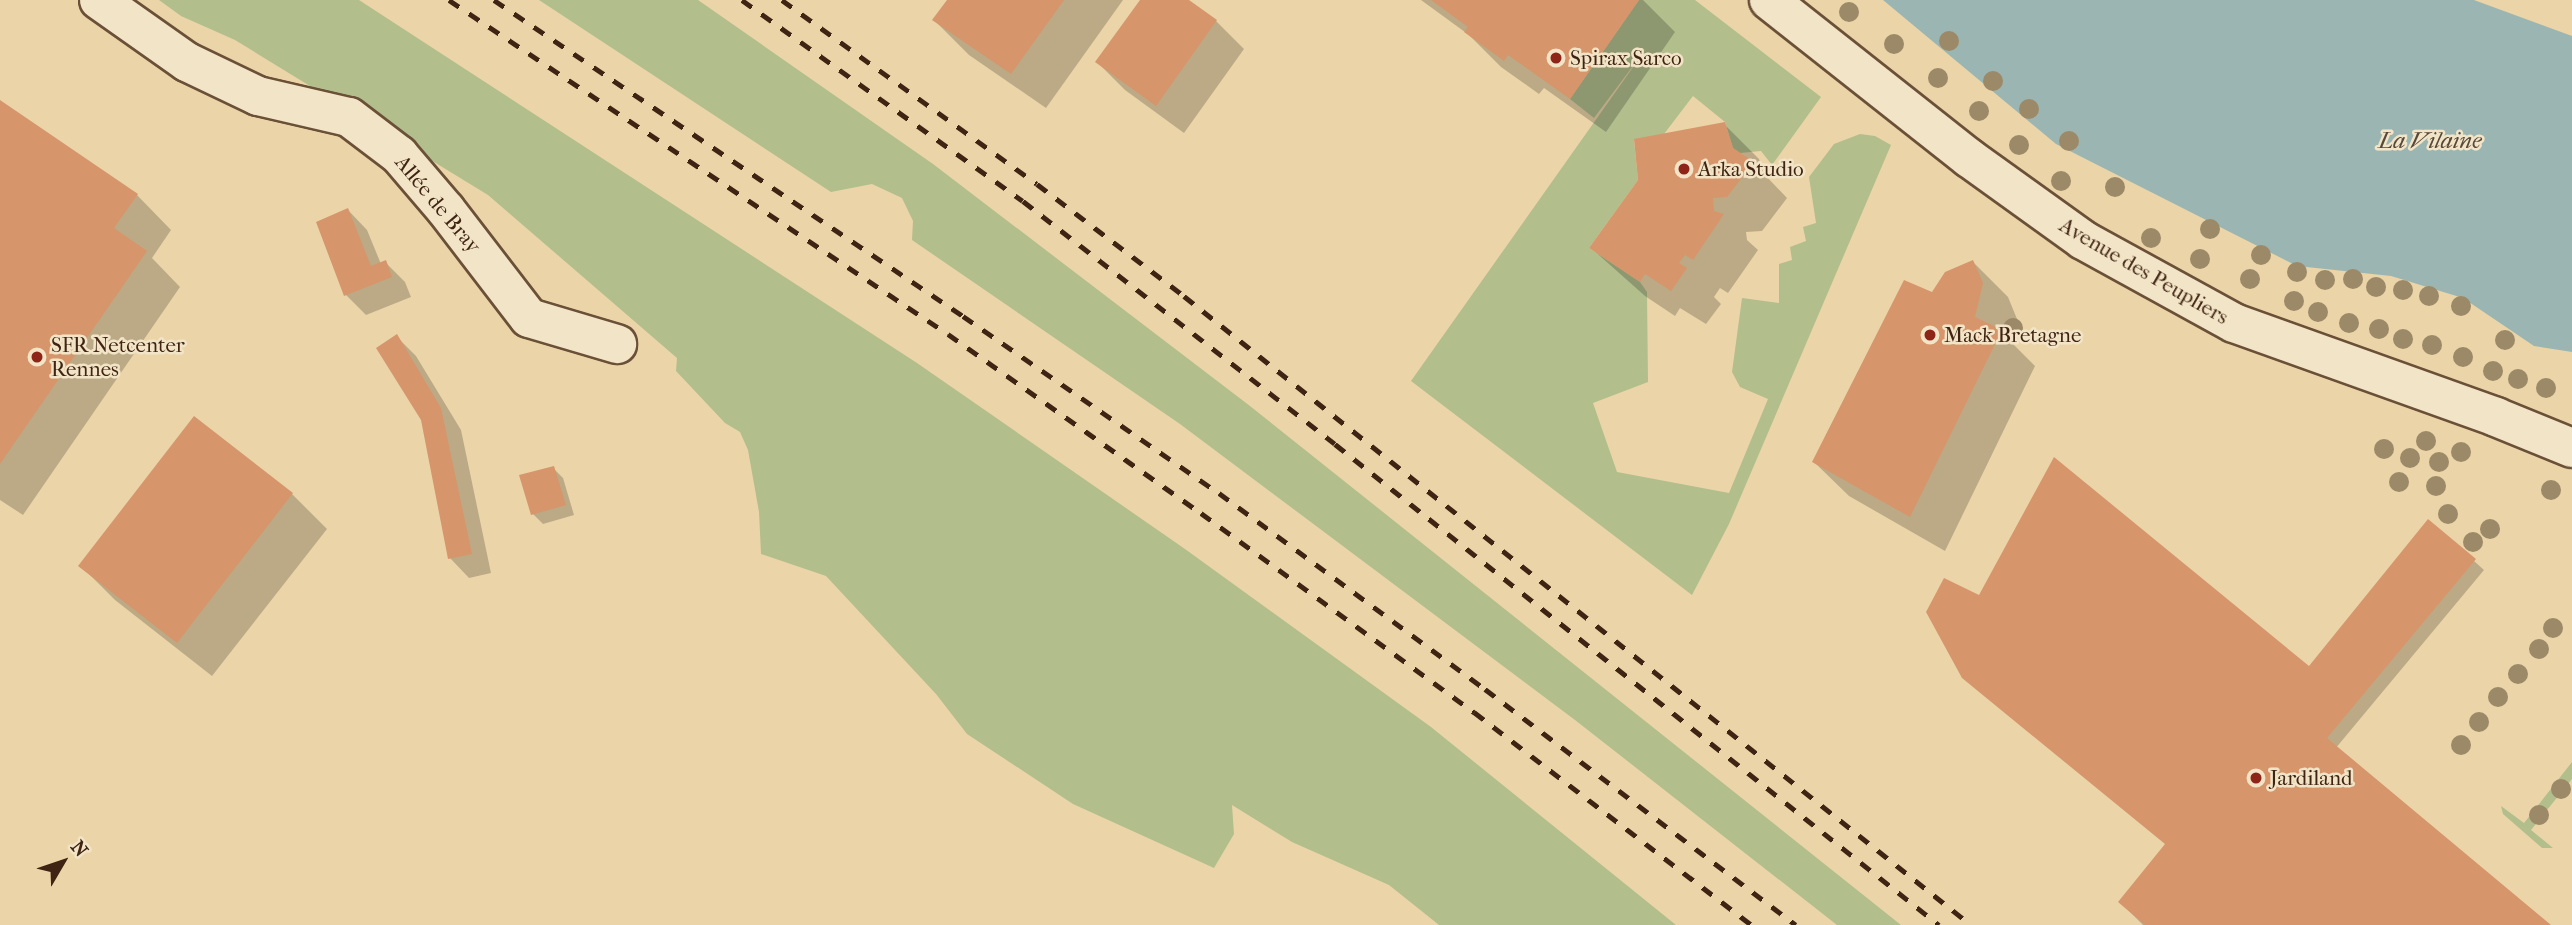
<!DOCTYPE html>
<html>
<head>
<meta charset="utf-8">
<style>
  body { margin:0 }
  #map { position:relative; width:2572px; height:925px; overflow:hidden; background:#ebd5a8; font-family:"IM FELL French Canon",serif }
  div>[style] { position:absolute }
  [style*='--x'] { left:calc(var(--x)*1px); top:calc(var(--y)*1px); width:calc(var(--w)*1px); rotate:calc(var(--a)*1deg) }
  .green>* { inset:0; background:#b2be8c }
  .water>* { inset:0; background:#9bb6b2 }
  .shadow>* { inset:0; background:#0003 }
  .building>* { inset:0; background:#d6956a }
  .roads { filter:drop-shadow(2px 0 #6b5038) drop-shadow(-2px 0 #6b5038) drop-shadow(0 2px #6b5038) drop-shadow(0 -2px #6b5038) }
  .minor>* { height:38px; margin:-19px; padding:0 19px; transform-origin:19px; border-radius:19px; background:#f2e4c6 }
  .rail>* { height:5px; margin-top:-2.5px; transform-origin:0; background:repeating-linear-gradient(90deg,#402413 0 12px,transparent 0 24px) }
  .trees>* { width:20px; height:20px; margin:-10px; border-radius:50%; background:#9c8967 }
  .dots>* { width:19px; height:19px; translate:-50% -50%; box-sizing:border-box; border:4px solid #f2e4c6; border-radius:50% }
  span { translate:-50% -50%; white-space:nowrap; text-align:center; line-height:1.15; -webkit-text-stroke:5px #f2e4c6; paint-order:stroke }
  .poi-label { font-size:21px; color:#402413 }
  .left { translate:0 -50%; text-align:left }
  .street-label { font-size:21px; color:#402413 }
  .water-label { font-size:23px; color:#57483b; font-style:italic }
  .north { position:absolute; left:28px; top:827px; width:70px; height:70px; -webkit-text-stroke:5px #f2e4c6; paint-order:stroke; rotate:51deg; font-size:19px; font-weight:700; line-height:28px; text-align:center; color:#402413 }
  .north::after { content:''; display:block; margin:auto; width:24px; height:32px; background:#402413; clip-path:polygon(50% 0,100% 100%,50% 72%,0 100%) }
</style>
</head>
<body>
<div id="map">
  <div class="green">
    <div style="clip-path:polygon(159px 0,359px 0,917px 363px,1185px 549px,1431px 727px,1676px 925px,1439px 925px,1389px 885px,1292px 842px,1232px 805px,1234px 834px,1214px 868px,1073px 804px,967px 734px,936px 694px,826px 576px,761px 554px,759px 512px,748px 450px,740px 432px,725px 423px,676px 371px,677px 358px,488px 195px,235px 40px,181px 16px)"></div>
    <div style="clip-path:polygon(539px 0,698px 0,933px 164px,1250px 406px,1901px 925px,1837px 925px,1575px 720px,1180px 424px,912px 240px,913px 221px,902px 198px,872px 184px,831px 192px)"></div>
    <div style="clip-path:polygon(1639px 0,1695px 0,1821px 97px,1772px 165px,1761px 151px,1740px 153px,1733px 148px,1725px 122px,1693px 96px,1664px 134px,1634px 140px,1638px 180px,1589px 248px,1640px 282px,1647px 292px,1648px 382px,1593px 403px,1617px 472px,1729px 493px,1768px 399px,1740px 387px,1732px 372px,1742px 298px,1779px 303px,1779px 264px,1792px 260px,1790px 247px,1806px 241px,1803px 227px,1816px 223px,1809px 177px,1834px 144px,1860px 134px,1875px 136px,1891px 145px,1729px 524px,1692px 595px,1411px 381px,1648px 46px,1594px 118px,1570px 99px)"></div>
    <div style="clip-path:polygon(2572px 762px,2572px 779px,2531px 830px,2553px 848px,2542px 848px,2503px 814px,2501px 806px,2524px 823px)"></div>
  </div>
  <div class="water">
    <div style="clip-path:polygon(1883px 0,2474px 0,2572px 36px,2572px 352px,2534px 346px,2463px 298px,2391px 276px,2297px 266px,2056px 144px)"></div>
  </div>
  <div class="shadow">
    <div style="clip-path:polygon(949px 0,1123px 0,1046px 108px,969px 55px,934px 20px)"></div>
    <div style="clip-path:polygon(1142px 0,1186px 0,1216px 21px,1244px 49px,1184px 133px,1125px 90px,1097px 62px)"></div>
    <div style="clip-path:polygon(1421px 0,1643px 0,1675px 32px,1606px 132px,1544px 88px,1539px 94px,1501px 67px,1469px 35px)"></div>
    <div style="clip-path:polygon(0 102px,137px 195px,171px 230px,152px 258px,180px 287px,23px 515px,0 500px)"></div>
    <div style="clip-path:polygon(1724px 124px,1759px 159px,1764px 174px,1787px 198px,1762px 231px,1746px 232px,1747px 240px,1758px 250px,1728px 293px,1720px 288px,1714px 297px,1721px 304px,1706px 324px,1680px 308px,1675px 316px,1645px 296px,1591px 248px)"></div>
    <div style="clip-path:polygon(348px 210px,367px 230px,381px 264px,385px 262px,405px 282px,411px 297px,366px 315px,346px 295px)"></div>
    <div style="clip-path:polygon(1973px 262px,2008px 297px,2017px 319px,2011px 342px,2035px 366px,1945px 551px,1849px 496px,1814px 462px,1932px 294px)"></div>
    <div style="clip-path:polygon(396px 336px,416px 356px,461px 430px,491px 573px,469px 578px,450px 558px,422px 419px)"></div>
    <div style="clip-path:polygon(553px 468px,563px 478px,574px 515px,543px 524px,533px 514px)"></div>
    <div style="clip-path:polygon(292px 494px,327px 529px,212px 676px,115px 600px,80px 565px)"></div>
    <div style="clip-path:polygon(2474px 561px,2484px 570px,2335px 749px,2548px 925px,2143px 925px,2120px 902px,2167px 845px,1980px 597px,2309px 668px)"></div>
  </div>
  <div class="building">
    <div style="clip-path:polygon(947px 0,1064px 0,1011px 74px,932px 20px)"></div>
    <div style="clip-path:polygon(1140px 0,1189px 0,1217px 20px,1156px 106px,1095px 62px)"></div>
    <div style="clip-path:polygon(1431px 0,1639px 0,1570px 99px,1508px 55px,1504px 61px,1464px 32px,1468px 27px)"></div>
    <div style="clip-path:polygon(0 100px,138px 194px,114px 228px,147px 251px,0 464px)"></div>
    <div style="clip-path:polygon(1725px 122px,1733px 148px,1754px 162px,1727px 197px,1713px 198px,1714px 211px,1724px 214px,1693px 260px,1685px 255px,1679px 263px,1687px 268px,1671px 291px,1645px 274px,1640px 282px,1589px 248px,1638px 180px,1634px 139px)"></div>
    <div style="clip-path:polygon(348px 208px,371px 266px,386px 260px,392px 277px,344px 296px,316px 222px)"></div>
    <div style="clip-path:polygon(1973px 260px,1983px 283px,1975px 317px,2002px 330px,1910px 517px,1812px 462px,1904px 280px,1932px 292px,1945px 272px)"></div>
    <div style="clip-path:polygon(397px 334px,441px 408px,472px 554px,448px 559px,421px 420px,376px 348px)"></div>
    <div style="clip-path:polygon(194px 416px,293px 493px,177px 643px,78px 566px)"></div>
    <div style="clip-path:polygon(2054px 457px,2309px 666px,2428px 519px,2476px 559px,2327px 738px,2551px 925px,2145px 925px,2118px 902px,2165px 844px,1962px 678px,1926px 612px,1944px 578px,1979px 595px)"></div>
    <div style="clip-path:polygon(554px 466px,566px 505px,531px 515px,519px 475px)"></div>
  </div>
  <div class="roads">
    <div class="minor">
      <div style="--x:99;--y:0;--w:108;--a:35.2"></div>
      <div style="--x:187;--y:62;--w:79;--a:25.6"></div>
      <div style="--x:258;--y:96;--w:93;--a:13"></div>
      <div style="--x:349;--y:117;--w:63;--a:37.2"></div>
      <div style="--x:399;--y:155;--w:72;--a:49.5"></div>
      <div style="--x:446;--y:210;--w:136;--a:52.5"></div>
      <div style="--x:529;--y:318;--w:92;--a:16.5"></div>
      <div style="--x:1769;--y:0;--w:255;--a:38.3"></div>
      <div style="--x:1969;--y:158;--w:140;--a:35.7"></div>
      <div style="--x:2083;--y:240;--w:172;--a:28.8"></div>
      <div style="--x:2234;--y:323;--w:278;--a:19.7"></div>
      <div style="--x:2496;--y:417;--w:82;--a:22.2"></div>
    </div>
  </div>
  <div class="rail">
    <div style="--x:449;--y:0;--w:600;--a:33.8"></div>
    <div style="--x:948;--y:334;--w:310;--a:35.3"></div>
    <div style="--x:1201;--y:513;--w:338;--a:36.1"></div>
    <div style="--x:1474;--y:712;--w:350;--a:37.5"></div>
    <div style="--x:494;--y:0;--w:566;--a:33.97"></div>
    <div style="--x:963;--y:316;--w:311;--a:34.7"></div>
    <div style="--x:1219;--y:493;--w:330;--a:36.4"></div>
    <div style="--x:1485;--y:689;--w:390;--a:37.2"></div>
    <div style="--x:742;--y:0;--w:345;--a:35.6"></div>
    <div style="--x:1023;--y:201;--w:395;--a:37.9"></div>
    <div style="--x:1335;--y:444;--w:772;--a:38.53"></div>
    <div style="--x:782;--y:0;--w:314;--a:35.8"></div>
    <div style="--x:1037;--y:184;--w:185;--a:37.3"></div>
    <div style="--x:1184;--y:296;--w:1007;--a:38.63"></div>
  </div>
  <div class="trees">
    <div style="left:1849px;top:12px"></div>
    <div style="left:1949px;top:41px"></div>
    <div style="left:1894px;top:44px"></div>
    <div style="left:1938px;top:78px"></div>
    <div style="left:1993px;top:81px"></div>
    <div style="left:2029px;top:109px"></div>
    <div style="left:1979px;top:111px"></div>
    <div style="left:2069px;top:141px"></div>
    <div style="left:2019px;top:145px"></div>
    <div style="left:2061px;top:181px"></div>
    <div style="left:2115px;top:187px"></div>
    <div style="left:2210px;top:229px"></div>
    <div style="left:2151px;top:238px"></div>
    <div style="left:2261px;top:255px"></div>
    <div style="left:2200px;top:259px"></div>
    <div style="left:2297px;top:272px"></div>
    <div style="left:2250px;top:279px"></div>
    <div style="left:2353px;top:279px"></div>
    <div style="left:2325px;top:280px"></div>
    <div style="left:2376px;top:287px"></div>
    <div style="left:2403px;top:290px"></div>
    <div style="left:2429px;top:296px"></div>
    <div style="left:2294px;top:301px"></div>
    <div style="left:2461px;top:306px"></div>
    <div style="left:2318px;top:312px"></div>
    <div style="left:2349px;top:323px"></div>
    <div style="left:2013px;top:328px"></div>
    <div style="left:2379px;top:329px"></div>
    <div style="left:2403px;top:339px"></div>
    <div style="left:2505px;top:340px"></div>
    <div style="left:2432px;top:345px"></div>
    <div style="left:2463px;top:357px"></div>
    <div style="left:2493px;top:371px"></div>
    <div style="left:2518px;top:379px"></div>
    <div style="left:2546px;top:388px"></div>
    <div style="left:2426px;top:441px"></div>
    <div style="left:2384px;top:449px"></div>
    <div style="left:2461px;top:452px"></div>
    <div style="left:2410px;top:458px"></div>
    <div style="left:2439px;top:462px"></div>
    <div style="left:2399px;top:482px"></div>
    <div style="left:2436px;top:486px"></div>
    <div style="left:2551px;top:490px"></div>
    <div style="left:2448px;top:514px"></div>
    <div style="left:2490px;top:529px"></div>
    <div style="left:2473px;top:542px"></div>
    <div style="left:2553px;top:628px"></div>
    <div style="left:2539px;top:649px"></div>
    <div style="left:2518px;top:674px"></div>
    <div style="left:2498px;top:697px"></div>
    <div style="left:2479px;top:722px"></div>
    <div style="left:2461px;top:745px"></div>
    <div style="left:2561px;top:789px"></div>
    <div style="left:2539px;top:815px"></div>
  </div>
  <div class="dots">
    <div style="left:1556px;top:58px;background:#8f2418"></div>
    <div style="left:1684px;top:169px;background:#8f2418"></div>
    <div style="left:1930px;top:335px;background:#8f2418"></div>
    <div style="left:37px;top:357px;background:#8f2418"></div>
    <div style="left:2256px;top:778px;background:#8f2418"></div>
  </div>
  <div class="poi-label">
    <span class="left" style="left:1570px;top:58px">Spirax Sarco</span>
    <span class="left" style="left:1698px;top:169px">Arka Studio</span>
    <span class="left" style="left:1944px;top:335px">Mack Bretagne</span>
    <span class="left" style="left:51px;top:357px">SFR Netcenter<br>Rennes</span>
    <span class="left" style="left:2270px;top:778px">Jardiland</span>
  </div>
  <div class="street-label">
    <span style="left:438px;top:204px;rotate:50deg">Allée de Bray</span>
    <span style="left:2144px;top:271px;rotate:30deg">Avenue des Peupliers</span>
  </div>
  <div class="water-label">
    <span style="left:2430px;top:141px">La Vilaine</span>
  </div>
  <div class="north">N</div>
</div>
</body>
</html>
